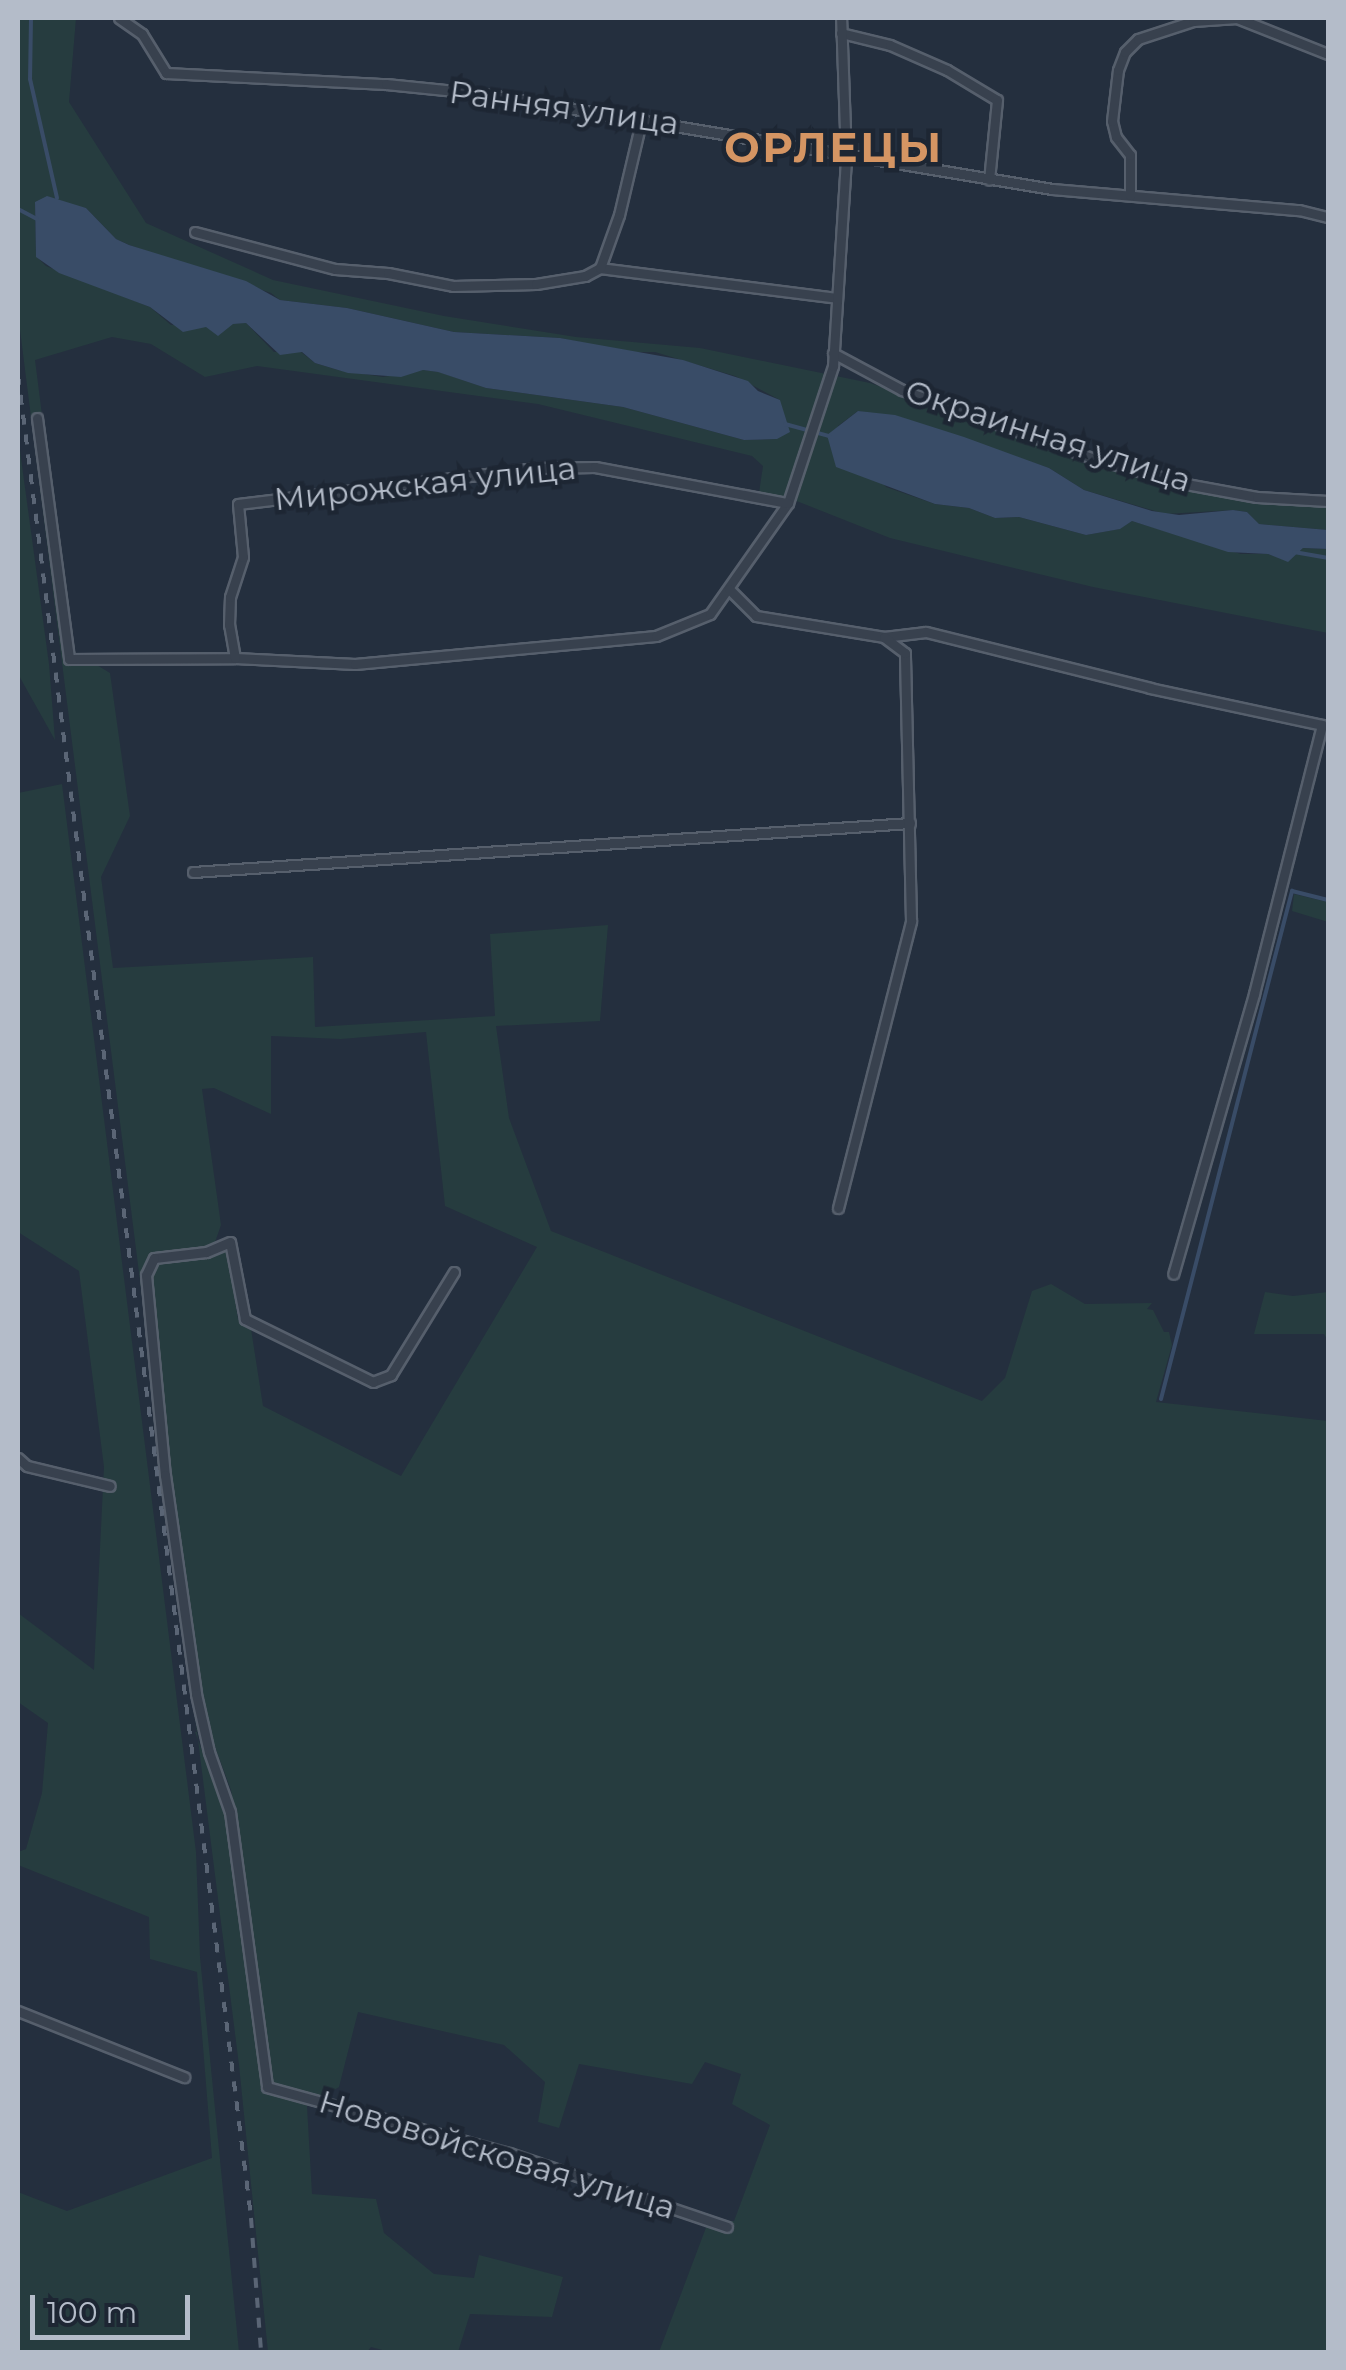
<!DOCTYPE html>
<html>
<head>
<meta charset="utf-8">
<style>
  body { margin:0 }
  #map { position:relative; width:1346px; height:2370px; overflow:hidden; background:#242f3e; font-family:Montserrat,sans-serif }
  div>[style] { position:absolute }
  [style*='--x'] { left:calc(var(--x)*1px); top:calc(var(--y)*1px); width:calc(var(--w)*1px); rotate:calc(var(--a)*1deg) }
  .green>* { inset:0; background:#263c3f }
  .water>* { inset:0; background:#394c67 }
  .stream>* { height:4px; margin:-2px; padding:0 2px; transform-origin:2px; border-radius:2px; background:#394c67 }
  .roads { filter:drop-shadow(2px 0 #565f6c) drop-shadow(-2px 0 #565f6c) drop-shadow(0 2px #565f6c) drop-shadow(0 -2px #565f6c) }
  .minor>* { height:9px; margin:-4.5px; padding:0 4.5px; transform-origin:4.5px; border-radius:4.5px; background:#38414e }
  .rail>* { height:4px; margin-top:-2px; transform-origin:0; background:repeating-linear-gradient(90deg,#5a6575 0 10px,transparent 0 20px) }
  span { translate:-50% -50%; white-space:nowrap; text-align:center; line-height:1.15; -webkit-text-stroke:9px #1d2633; paint-order:stroke }
  .street-label { font-size:32px; color:#b4bcc9 }
  .district-label { font-size:42px; color:#d59563; font-weight:700; letter-spacing:2.5px }
  .frame { position:absolute; inset:0; border:20px solid #b4bcc9; pointer-events:none }
  .scale { position:absolute; left:30px; top:2295px; width:160px; height:45px; box-sizing:border-box; border:5px solid #b4bcc9; border-top:0; padding-left:12px; font-size:30px; line-height:35px; white-space:nowrap; color:#b4bcc9; -webkit-text-stroke:8px #1d2633; paint-order:stroke }
</style>
</head>
<body>
<div id="map">
  <div class="green">
    <div style="clip-path:polygon(evenodd,18px 18px,76px 18px,69px 102px,146px 223px,273px 280px,444px 316px,576px 337px,700px 348px,870px 383px,1182px 489px,1257px 501px,1328px 503px,1328px 530px,1258px 524px,1247px 512px,1234px 510px,1165px 514px,1084px 490px,1049px 468px,914px 422px,858px 411px,838px 426px,886px 487px,935px 504px,969px 508px,995px 518px,1019px 517px,1086px 535px,1119px 529px,1132px 521px,1241px 554px,1268px 554px,1288px 561px,1303px 548px,1328px 549px,1328px 633px,1093px 587px,890px 538px,794px 500px,759px 493px,763px 466px,752px 456px,538px 404px,257px 366px,205px 377px,151px 344px,112px 337px,35px 360px,72px 650px,110px 673px,130px 816px,101px 877px,113px 968px,313px 957px,315px 1027px,495px 1016px,490px 934px,608px 925px,600px 1021px,496px 1026px,509px 1118px,551px 1231px,982px 1401px,1005px 1378px,1032px 1291px,1051px 1284px,1085px 1304px,1152px 1303px,1147px 1309px,1153px 1310px,1164px 1332px,1169px 1332px,1172px 1345px,1156px 1402px,1328px 1421px,1328px 2352px,659px 2352px,707px 2225px,734px 2221px,770px 2125px,732px 2104px,741px 2074px,705px 2062px,692px 2084px,579px 2064px,559px 2128px,538px 2122px,545px 2082px,504px 2045px,358px 2012px,339px 2087px,307px 2106px,312px 2194px,376px 2199px,384px 2233px,434px 2274px,474px 2278px,479px 2255px,563px 2277px,552px 2317px,470px 2314px,458px 2352px,390px 2352px,371px 2347px,367px 2352px,268px 2352px,239px 2065px,18px 314px,18px 18px,35px 202px,86px 208px,116px 239px,129px 245px,271px 293px,280px 300px,347px 308px,454px 332px,560px 338px,628px 352px,655px 352px,735px 376px,780px 400px,777px 439px,744px 440px,623px 407px,486px 388px,439px 372px,423px 370px,383px 377px,338px 370px,315px 363px,301px 352px,274px 352px,246px 323px,171px 325px,150px 307px,46px 266px,36px 256px,35px 202px,18px 18px,426px 1032px,445px 1206px,537px 1247px,401px 1476px,263px 1406px,251px 1329px,238px 1319px,227px 1251px,158px 1261px,156px 1253px,214px 1245px,221px 1225px,202px 1089px,214px 1088px,271px 1114px,271px 1036px,341px 1039px,426px 1032px,18px 18px,209px 1731px,231px 1790px,272px 2081px,264px 2081px,226px 1814px,195px 1732px,209px 1731px)"></div>
    <div style="clip-path:polygon(18px 436px,49px 664px,55px 740px,18px 674px)"></div>
    <div style="clip-path:polygon(62px 784px,196px 1852px,200px 1957px,239px 2352px,18px 2352px,18px 2192px,67px 2211px,212px 2158px,197px 1972px,150px 1959px,149px 1917px,18px 1865px,18px 1852px,26px 1849px,42px 1793px,48px 1723px,18px 1702px,18px 1613px,94px 1670px,104px 1467px,79px 1271px,18px 1232px,18px 793px)"></div>
    <div style="clip-path:polygon(1294px 894px,1328px 902px,1328px 922px,1292px 911px)"></div>
    <div style="clip-path:polygon(1265px 1292px,1293px 1296px,1328px 1292px,1328px 1341px,1324px 1334px,1254px 1334px)"></div>
  </div>
  <div class="water">
    <div style="clip-path:polygon(47px 196px,86px 208px,116px 239px,129px 245px,246px 281px,280px 300px,347px 308px,454px 332px,560px 338px,683px 360px,748px 381px,758px 391px,780px 400px,790px 432px,777px 439px,744px 440px,623px 407px,486px 388px,438px 372px,423px 370px,401px 377px,348px 373px,315px 363px,302px 352px,280px 355px,246px 323px,233px 324px,218px 336px,206px 327px,183px 332px,150px 307px,59px 273px,36px 257px,35px 202px)"></div>
    <div style="clip-path:polygon(858px 411px,895px 415px,964px 437px,1049px 468px,1084px 490px,1152px 511px,1179px 515px,1233px 510px,1247px 512px,1259px 524px,1328px 530px,1328px 549px,1303px 548px,1288px 562px,1268px 554px,1228px 552px,1132px 521px,1120px 529px,1086px 535px,1019px 517px,995px 518px,969px 508px,935px 504px,836px 467px,827px 435px)"></div>
  </div>
  <div class="stream">
    <div style="--x:31;--y:18;--w:61;--a:90.9"></div>
    <div style="--x:30;--y:79;--w:122;--a:77.2"></div>
    <div style="--x:18;--y:209;--w:21;--a:28"></div>
    <div style="--x:785;--y:424;--w:46;--a:15.3"></div>
    <div style="--x:1294;--y:552;--w:35;--a:10"></div>
    <div style="--x:1161;--y:1399;--w:525;--a:-75.54"></div>
    <div style="--x:1292;--y:891;--w:37;--a:14"></div>
  </div>
  <div class="roads">
    <div class="minor">
      <div style="--x:119;--y:18;--w:28;--a:35"></div>
      <div style="--x:142;--y:34;--w:46;--a:58.4"></div>
      <div style="--x:166;--y:73;--w:220;--a:2.9"></div>
      <div style="--x:386;--y:84;--w:99;--a:5.8"></div>
      <div style="--x:484;--y:94;--w:576;--a:9.5"></div>
      <div style="--x:1052;--y:189;--w:248;--a:4.9"></div>
      <div style="--x:1299;--y:210;--w:30;--a:14"></div>
      <div style="--x:841;--y:33;--w:50;--a:13.8"></div>
      <div style="--x:890;--y:45;--w:62;--a:23.7"></div>
      <div style="--x:947;--y:70;--w:58;--a:31"></div>
      <div style="--x:997;--y:100;--w:80;--a:95.7"></div>
      <div style="--x:1130;--y:195;--w:40;--a:-90"></div>
      <div style="--x:1130;--y:155;--w:23;--a:-128"></div>
      <div style="--x:1116;--y:137;--w:16;--a:-104"></div>
      <div style="--x:1112;--y:121;--w:51;--a:-83.3"></div>
      <div style="--x:1118;--y:70;--w:19;--a:-69"></div>
      <div style="--x:1125;--y:52;--w:18;--a:-45"></div>
      <div style="--x:1138;--y:39;--w:58;--a:-18.1"></div>
      <div style="--x:1193;--y:21;--w:44;--a:-3.9"></div>
      <div style="--x:1237;--y:18;--w:98;--a:21.6"></div>
      <div style="--x:195;--y:232;--w:145;--a:14.8"></div>
      <div style="--x:335;--y:269;--w:53;--a:4.3"></div>
      <div style="--x:388;--y:273;--w:66;--a:11.3"></div>
      <div style="--x:453;--y:286;--w:83;--a:-1.4"></div>
      <div style="--x:536;--y:284;--w:50;--a:-9.3"></div>
      <div style="--x:585;--y:276;--w:17;--a:-28"></div>
      <div style="--x:600;--y:268;--w:238;--a:7.2"></div>
      <div style="--x:600;--y:268;--w:56;--a:-70.3"></div>
      <div style="--x:619;--y:215;--w:100;--a:-76.7"></div>
      <div style="--x:833;--y:353;--w:78;--a:28.2"></div>
      <div style="--x:902;--y:390;--w:205;--a:19.7"></div>
      <div style="--x:1095;--y:459;--w:94;--a:15.4"></div>
      <div style="--x:1186;--y:484;--w:72;--a:10.4"></div>
      <div style="--x:1257;--y:497;--w:71;--a:3.2"></div>
      <div style="--x:37;--y:418;--w:243;--a:82.4"></div>
      <div style="--x:69;--y:659;--w:166;--a:-0.3"></div>
      <div style="--x:235;--y:658;--w:120;--a:2.9"></div>
      <div style="--x:355;--y:664;--w:302;--a:-5.3"></div>
      <div style="--x:656;--y:636;--w:58;--a:-22.2"></div>
      <div style="--x:710;--y:614;--w:136;--a:-54.9"></div>
      <div style="--x:788;--y:503;--w:144;--a:-71.8"></div>
      <div style="--x:833;--y:366;--w:208;--a:-86.4"></div>
      <div style="--x:846;--y:158;--w:140;--a:-92"></div>
      <div style="--x:729;--y:589;--w:38;--a:45"></div>
      <div style="--x:756;--y:616;--w:130;--a:9.3"></div>
      <div style="--x:884;--y:637;--w:42;--a:-6.8"></div>
      <div style="--x:926;--y:632;--w:231;--a:14"></div>
      <div style="--x:1150;--y:688;--w:176;--a:12.1"></div>
      <div style="--x:1322;--y:725;--w:277;--a:104.2"></div>
      <div style="--x:1254;--y:994;--w:291;--a:106.1"></div>
      <div style="--x:235;--y:658;--w:34;--a:-100"></div>
      <div style="--x:229;--y:625;--w:28;--a:-88"></div>
      <div style="--x:230;--y:597;--w:42;--a:-72"></div>
      <div style="--x:243;--y:557;--w:53;--a:-95.4"></div>
      <div style="--x:238;--y:504;--w:298;--a:-6.9"></div>
      <div style="--x:534;--y:468;--w:61;--a:-0.9"></div>
      <div style="--x:595;--y:467;--w:196;--a:10.6"></div>
      <div style="--x:193;--y:872;--w:719;--a:-3.91"></div>
      <div style="--x:838;--y:1208;--w:296;--a:-75.7"></div>
      <div style="--x:911;--y:921;--w:268;--a:-91.3"></div>
      <div style="--x:905;--y:653;--w:26;--a:-143"></div>
      <div style="--x:454;--y:1272;--w:121;--a:121.5"></div>
      <div style="--x:391;--y:1375;--w:19;--a:159"></div>
      <div style="--x:373;--y:1382;--w:143;--a:-153.8"></div>
      <div style="--x:245;--y:1319;--w:78;--a:-101"></div>
      <div style="--x:230;--y:1242;--w:26;--a:157"></div>
      <div style="--x:206;--y:1252;--w:52;--a:173.4"></div>
      <div style="--x:154;--y:1258;--w:19;--a:115"></div>
      <div style="--x:146;--y:1275;--w:201;--a:84.6"></div>
      <div style="--x:165;--y:1475;--w:221;--a:81.9"></div>
      <div style="--x:196;--y:1694;--w:59;--a:77.4"></div>
      <div style="--x:209;--y:1752;--w:64;--a:70.7"></div>
      <div style="--x:230;--y:1812;--w:277;--a:82.3"></div>
      <div style="--x:267;--y:2087;--w:251;--a:15.3"></div>
      <div style="--x:509;--y:2153;--w:230;--a:18.7"></div>
      <div style="--x:18;--y:1458;--w:12;--a:42"></div>
      <div style="--x:27;--y:1466;--w:85;--a:13.5"></div>
      <div style="--x:18;--y:2011;--w:179;--a:21.7"></div>
    </div>
  </div>
  <div class="rail">
    <div style="--x:18;--y:375;--w:1858;--a:82.79"></div>
    <div style="--x:251;--y:2218;--w:134;--a:85.7"></div>
  </div>
  <div class="street-label">
    <span style="left:564px;top:108px;rotate:8deg">Ранняя улица</span>
    <span style="left:1048px;top:436px;rotate:18deg">Окраинная улица</span>
    <span style="left:425px;top:484px;rotate:-6deg">Мирожская улица</span>
    <span style="left:497px;top:2155px;rotate:17deg">Нововойсковая улица</span>
  </div>
  <div class="district-label">
    <span style="left:834px;top:147px">ОРЛЕЦЫ</span>
  </div>
  <div class="frame"></div>
  <div class="scale">100 m</div>
</div>
</body>
</html>
